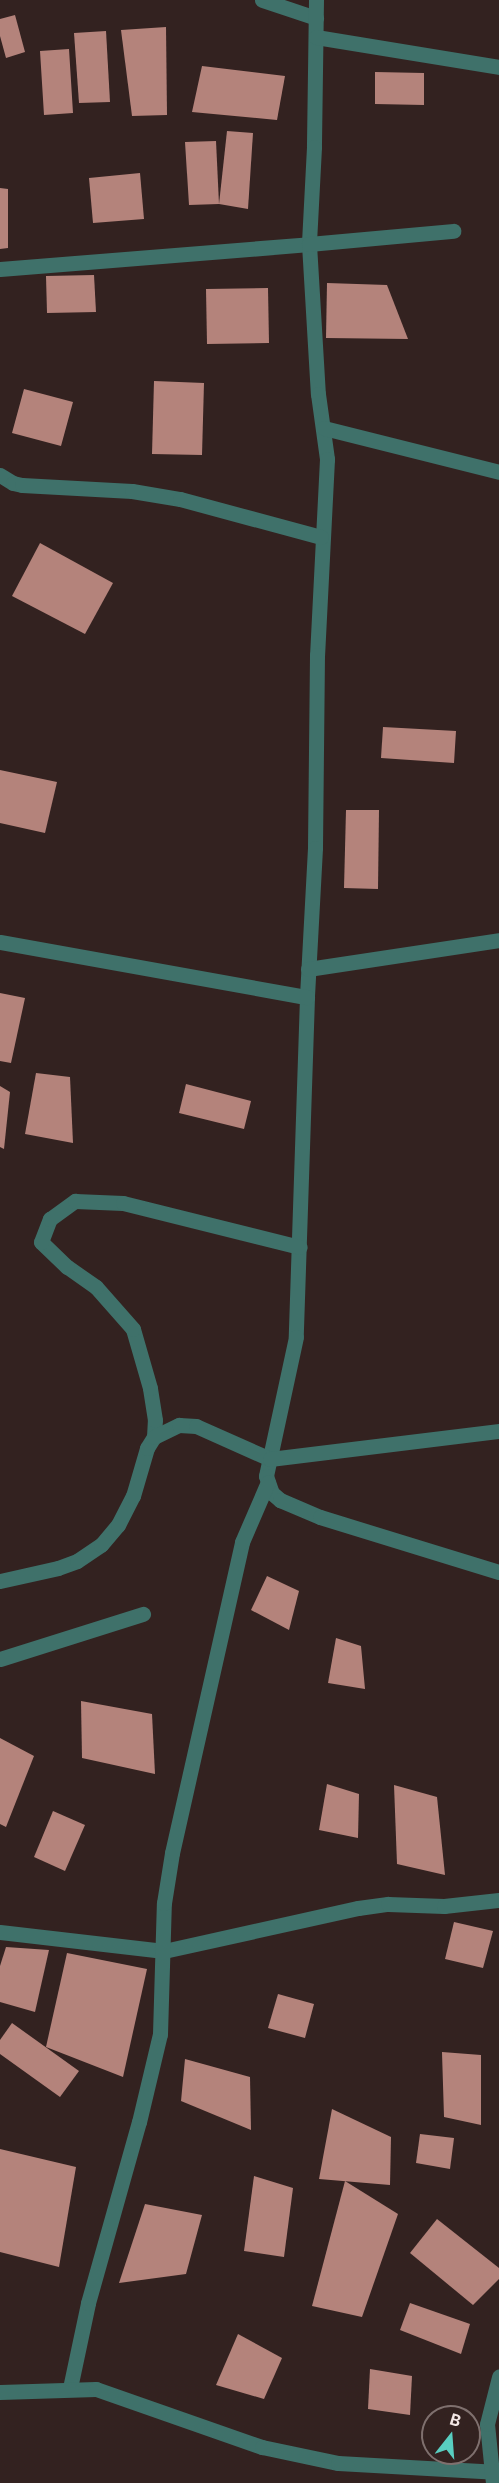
<!DOCTYPE html>
<html>
<head>
<meta charset="utf-8">
<style>
  body { margin:0 }
  #map { position:relative; width:499px; height:2483px; overflow:hidden; background:#332220; font-family:Inter,sans-serif }
  div>[style] { position:absolute }
  [style*='--x'] { left:calc(var(--x)*1px); top:calc(var(--y)*1px); width:calc(var(--w)*1px); rotate:calc(var(--a)*1deg) }
  .building>* { inset:0; background:#b4837b }
  .lane>* { height:15px; margin:-7.5px; padding:0 7.5px; transform-origin:7.5px; border-radius:7.5px; background:#3f716a }
  .street>* { height:15px; margin:-7.5px; padding:0 7.5px; transform-origin:7.5px; border-radius:7.5px; background:#3f716a }
  span { translate:-50% -50%; white-space:nowrap; text-align:center; line-height:1.15; -webkit-text-stroke:6px #332220; paint-order:stroke }
  .north { position:absolute; left:421px; top:2405px; width:60px; height:60px; box-sizing:border-box; background:#332220; border:2px solid #7f706e; border-radius:50%; rotate:17deg; font-size:16px; font-weight:700; line-height:24px; text-align:center; color:#f2e6e4 }
  .north::after { content:''; display:block; margin:auto; width:21px; height:27px; background:#58cec0; clip-path:polygon(50% 0,100% 100%,50% 72%,0 100%) }
</style>
</head>
<body>
<div id="map">
  <div class="building">
    <div style="clip-path:polygon(15px 15px,25px 52px,6px 58px,0 36px,0 19px)"></div>
    <div style="clip-path:polygon(166px 27px,167px 115px,132px 116px,121px 30px)"></div>
    <div style="clip-path:polygon(106px 31px,110px 102px,79px 103px,74px 33px)"></div>
    <div style="clip-path:polygon(69px 49px,73px 113px,44px 115px,40px 51px)"></div>
    <div style="clip-path:polygon(202px 66px,285px 76px,277px 120px,192px 112px)"></div>
    <div style="clip-path:polygon(375px 72px,424px 73px,424px 105px,375px 104px)"></div>
    <div style="clip-path:polygon(227px 131px,253px 133px,248px 209px,219px 204px)"></div>
    <div style="clip-path:polygon(216px 141px,219px 204px,189px 205px,185px 142px)"></div>
    <div style="clip-path:polygon(140px 173px,144px 219px,93px 223px,89px 178px)"></div>
    <div style="clip-path:polygon(0 188px,8px 189px,8px 248px,0 249px)"></div>
    <div style="clip-path:polygon(94px 275px,96px 312px,47px 313px,46px 276px)"></div>
    <div style="clip-path:polygon(327px 283px,387px 285px,408px 339px,326px 338px)"></div>
    <div style="clip-path:polygon(268px 288px,269px 343px,207px 344px,206px 289px)"></div>
    <div style="clip-path:polygon(154px 381px,204px 383px,202px 455px,152px 454px)"></div>
    <div style="clip-path:polygon(24px 389px,73px 402px,61px 446px,12px 433px)"></div>
    <div style="clip-path:polygon(40px 543px,113px 583px,85px 634px,12px 596px)"></div>
    <div style="clip-path:polygon(383px 727px,456px 731px,454px 763px,381px 758px)"></div>
    <div style="clip-path:polygon(0 770px,57px 782px,45px 833px,0 823px)"></div>
    <div style="clip-path:polygon(346px 810px,379px 810px,378px 889px,344px 888px)"></div>
    <div style="clip-path:polygon(0 993px,25px 998px,11px 1063px,0 1061px)"></div>
    <div style="clip-path:polygon(36px 1073px,70px 1077px,73px 1143px,25px 1134px)"></div>
    <div style="clip-path:polygon(186px 1084px,251px 1101px,244px 1129px,179px 1113px)"></div>
    <div style="clip-path:polygon(0 1086px,10px 1092px,4px 1149px,0 1147px)"></div>
    <div style="clip-path:polygon(267px 1576px,299px 1591px,289px 1630px,251px 1610px)"></div>
    <div style="clip-path:polygon(336px 1638px,361px 1646px,365px 1689px,328px 1683px)"></div>
    <div style="clip-path:polygon(81px 1701px,152px 1714px,155px 1774px,82px 1758px)"></div>
    <div style="clip-path:polygon(0 1738px,34px 1756px,6px 1827px,0 1824px)"></div>
    <div style="clip-path:polygon(327px 1784px,359px 1794px,358px 1838px,319px 1830px)"></div>
    <div style="clip-path:polygon(394px 1785px,437px 1797px,445px 1875px,397px 1864px)"></div>
    <div style="clip-path:polygon(53px 1811px,85px 1825px,65px 1871px,34px 1857px)"></div>
    <div style="clip-path:polygon(454px 1922px,493px 1931px,483px 1968px,445px 1959px)"></div>
    <div style="clip-path:polygon(6px 1947px,49px 1950px,35px 2012px,0 2002px,0 1966px)"></div>
    <div style="clip-path:polygon(67px 1953px,147px 1969px,123px 2077px,46px 2047px)"></div>
    <div style="clip-path:polygon(278px 1994px,314px 2004px,305px 2038px,268px 2028px)"></div>
    <div style="clip-path:polygon(12px 2023px,79px 2071px,60px 2097px,0 2054px,0 2040px)"></div>
    <div style="clip-path:polygon(442px 2052px,481px 2055px,481px 2125px,444px 2117px)"></div>
    <div style="clip-path:polygon(185px 2059px,250px 2077px,251px 2130px,181px 2101px)"></div>
    <div style="clip-path:polygon(332px 2109px,391px 2137px,390px 2185px,319px 2179px)"></div>
    <div style="clip-path:polygon(420px 2134px,454px 2138px,450px 2169px,416px 2163px)"></div>
    <div style="clip-path:polygon(0 2149px,76px 2167px,59px 2267px,0 2252px)"></div>
    <div style="clip-path:polygon(254px 2176px,293px 2188px,284px 2257px,244px 2251px)"></div>
    <div style="clip-path:polygon(345px 2181px,398px 2214px,362px 2317px,312px 2306px)"></div>
    <div style="clip-path:polygon(145px 2204px,202px 2215px,186px 2274px,119px 2283px)"></div>
    <div style="clip-path:polygon(437px 2219px,499px 2268px,499px 2279px,473px 2305px,410px 2253px)"></div>
    <div style="clip-path:polygon(410px 2303px,470px 2324px,461px 2354px,400px 2330px)"></div>
    <div style="clip-path:polygon(238px 2334px,282px 2358px,264px 2399px,216px 2385px)"></div>
    <div style="clip-path:polygon(370px 2369px,412px 2376px,410px 2415px,368px 2409px)"></div>
  </div>
  <div class="lane">
    <div style="--x:0;--y:269;--w:310;--a:-4.6"></div>
    <div style="--x:0;--y:1659;--w:150;--a:-17.5"></div>
  </div>
  <div class="street">
    <div style="--x:262;--y:0;--w:57;--a:18.4"></div>
    <div style="--x:316;--y:0;--w:147;--a:90.8"></div>
    <div style="--x:314;--y:147;--w:97;--a:93"></div>
    <div style="--x:309;--y:244;--w:150;--a:86.6"></div>
    <div style="--x:318;--y:394;--w:66;--a:82.1"></div>
    <div style="--x:327;--y:459;--w:196;--a:92.9"></div>
    <div style="--x:317;--y:655;--w:193;--a:90.6"></div>
    <div style="--x:315;--y:848;--w:149;--a:93.1"></div>
    <div style="--x:307;--y:997;--w:340;--a:91.9"></div>
    <div style="--x:296;--y:1337;--w:142;--a:102.2"></div>
    <div style="--x:266;--y:1476;--w:18;--a:71"></div>
    <div style="--x:272;--y:1493;--w:11;--a:41"></div>
    <div style="--x:280;--y:1500;--w:43;--a:23"></div>
    <div style="--x:320;--y:1517;--w:187;--a:17.1"></div>
    <div style="--x:316;--y:37;--w:185;--a:9.3"></div>
    <div style="--x:309;--y:244;--w:145;--a:-5.2"></div>
    <div style="--x:324;--y:428;--w:180;--a:14.1"></div>
    <div style="--x:0;--y:475;--w:15;--a:32"></div>
    <div style="--x:13;--y:483;--w:9;--a:13"></div>
    <div style="--x:22;--y:485;--w:110;--a:3.1"></div>
    <div style="--x:132;--y:491;--w:49;--a:9.5"></div>
    <div style="--x:180;--y:499;--w:146;--a:15.1"></div>
    <div style="--x:0;--y:942;--w:312;--a:10.2"></div>
    <div style="--x:308;--y:969;--w:193;--a:-8.6"></div>
    <div style="--x:154;--y:1437;--w:17;--a:-87"></div>
    <div style="--x:155;--y:1420;--w:32;--a:-99"></div>
    <div style="--x:150;--y:1388;--w:61;--a:-106.1"></div>
    <div style="--x:133;--y:1329;--w:56;--a:-131.4"></div>
    <div style="--x:96;--y:1287;--w:35;--a:-145"></div>
    <div style="--x:67;--y:1267;--w:36;--a:-136"></div>
    <div style="--x:41;--y:1242;--w:25;--a:-69"></div>
    <div style="--x:50;--y:1219;--w:31;--a:-36"></div>
    <div style="--x:75;--y:1201;--w:48;--a:2.4"></div>
    <div style="--x:123;--y:1203;--w:182;--a:14"></div>
    <div style="--x:0;--y:1581;--w:59;--a:-12.6"></div>
    <div style="--x:58;--y:1568;--w:20;--a:-20"></div>
    <div style="--x:77;--y:1561;--w:29;--a:-34"></div>
    <div style="--x:101;--y:1545;--w:26;--a:-50"></div>
    <div style="--x:118;--y:1525;--w:33;--a:-63"></div>
    <div style="--x:133;--y:1496;--w:50;--a:-73.7"></div>
    <div style="--x:147;--y:1448;--w:13;--a:-58"></div>
    <div style="--x:154;--y:1437;--w:28;--a:-26"></div>
    <div style="--x:179;--y:1425;--w:17;--a:3"></div>
    <div style="--x:196;--y:1426;--w:81;--a:24"></div>
    <div style="--x:270;--y:1459;--w:231;--a:-7"></div>
    <div style="--x:0;--y:1932;--w:165;--a:6.6"></div>
    <div style="--x:164;--y:1951;--w:199;--a:-12.5"></div>
    <div style="--x:358;--y:1908;--w:30;--a:-8"></div>
    <div style="--x:388;--y:1904;--w:56;--a:2"></div>
    <div style="--x:444;--y:1906;--w:55;--a:-6.2"></div>
    <div style="--x:70;--y:2388;--w:87;--a:-78"></div>
    <div style="--x:88;--y:2303;--w:188;--a:-74.3"></div>
    <div style="--x:139;--y:2122;--w:90;--a:-76.6"></div>
    <div style="--x:160;--y:2034;--w:131;--a:-88.3"></div>
    <div style="--x:164;--y:1903;--w:51;--a:-80.9"></div>
    <div style="--x:172;--y:1853;--w:319;--a:-77.3"></div>
    <div style="--x:242;--y:1542;--w:65;--a:-66.6"></div>
    <div style="--x:0;--y:2392;--w:96;--a:-1.8"></div>
    <div style="--x:96;--y:2389;--w:176;--a:19.3"></div>
    <div style="--x:262;--y:2447;--w:78;--a:11.9"></div>
    <div style="--x:338;--y:2463;--w:161;--a:3.2"></div>
    <div style="--x:493;--y:2483;--w:59;--a:-95.8"></div>
    <div style="--x:487;--y:2424;--w:49;--a:-75.7"></div>
  </div>
  <div class="north">B</div>
</div>
</body>
</html>
